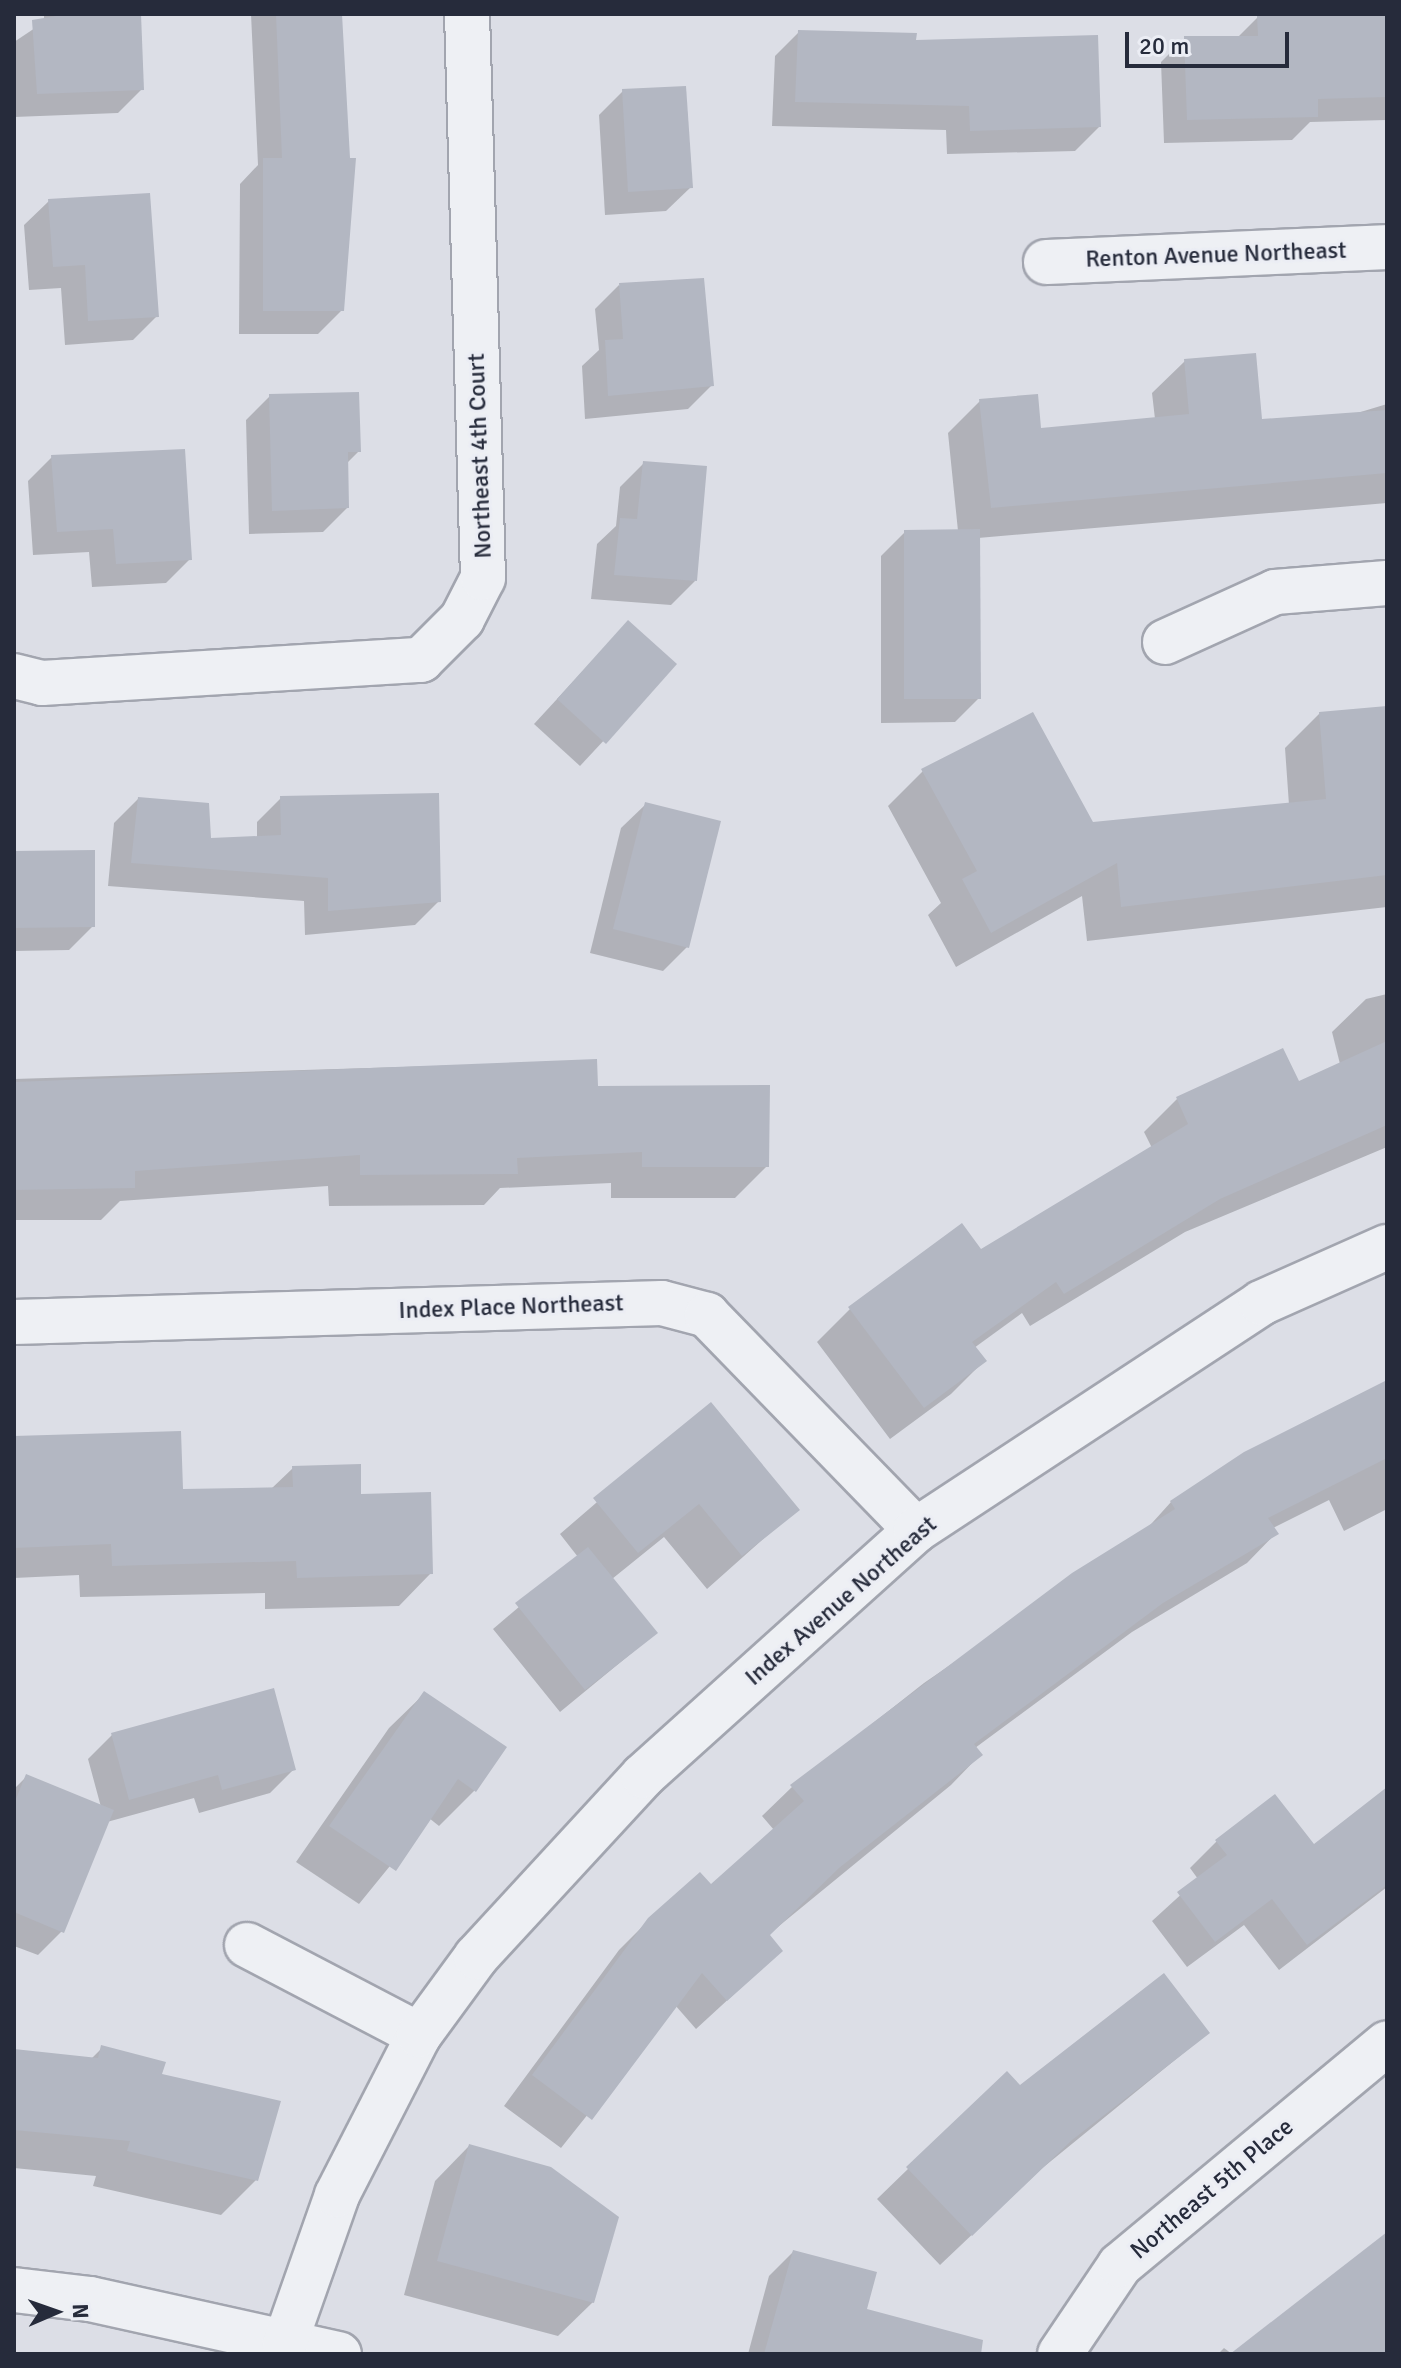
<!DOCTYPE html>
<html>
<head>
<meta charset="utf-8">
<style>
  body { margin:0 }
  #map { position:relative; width:1401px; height:2368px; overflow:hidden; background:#dcdee6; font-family:Signika,sans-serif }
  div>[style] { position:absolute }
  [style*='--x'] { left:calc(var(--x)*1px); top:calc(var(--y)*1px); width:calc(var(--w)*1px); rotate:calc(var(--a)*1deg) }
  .shadow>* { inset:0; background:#0003 }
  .building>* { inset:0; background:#b3b7c2 }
  .roads { filter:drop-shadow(2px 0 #a2a5af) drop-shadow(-2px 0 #a2a5af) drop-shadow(0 2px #a2a5af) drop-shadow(0 -2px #a2a5af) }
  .minor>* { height:44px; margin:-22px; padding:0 22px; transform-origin:22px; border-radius:22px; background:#eef0f4 }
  span { translate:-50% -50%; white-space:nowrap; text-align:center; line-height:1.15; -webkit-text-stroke:6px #ebedf4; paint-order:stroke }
  .street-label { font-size:24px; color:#262b3b }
  .frame { position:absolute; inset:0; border:16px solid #262b3b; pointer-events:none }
  .north { position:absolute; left:16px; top:2272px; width:80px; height:80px; -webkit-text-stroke:6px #ebedf4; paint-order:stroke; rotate:88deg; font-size:22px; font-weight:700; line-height:32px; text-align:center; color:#262b3b }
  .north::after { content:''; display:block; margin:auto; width:28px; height:36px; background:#262b3b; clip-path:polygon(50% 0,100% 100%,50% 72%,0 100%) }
  .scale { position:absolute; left:1125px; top:32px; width:164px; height:36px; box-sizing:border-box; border:4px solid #262b3b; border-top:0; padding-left:10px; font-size:24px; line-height:28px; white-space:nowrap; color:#262b3b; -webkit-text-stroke:6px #ebedf4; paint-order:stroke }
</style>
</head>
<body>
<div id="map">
  <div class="shadow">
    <div style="clip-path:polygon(44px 14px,139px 14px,142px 89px,118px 113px,14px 117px,14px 42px,44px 22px)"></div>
    <div style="clip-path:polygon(251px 14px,340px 14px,342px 310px,318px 334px,239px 334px,240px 184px,258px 165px)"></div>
    <div style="clip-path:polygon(1387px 14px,1387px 120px,1310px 122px,1292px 140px,1164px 143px,1161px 62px,1185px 38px,1237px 38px,1258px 17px)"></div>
    <div style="clip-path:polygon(799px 32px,914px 42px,1099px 127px,1075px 151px,947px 154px,946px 130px,772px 126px,775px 56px)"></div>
    <div style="clip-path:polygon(623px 91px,691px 187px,666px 211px,605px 215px,599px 115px)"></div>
    <div style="clip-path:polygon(49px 201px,157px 316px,133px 340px,65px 345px,61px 288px,29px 290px,24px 225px)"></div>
    <div style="clip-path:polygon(619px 285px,712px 385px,688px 409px,585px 419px,582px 366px,599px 350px,595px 309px)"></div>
    <div style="clip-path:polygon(1185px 361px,1261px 421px,1354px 414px,1387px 404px,1387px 503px,978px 538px,979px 698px,955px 722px,881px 723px,881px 556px,905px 532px,958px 531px,948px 433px,980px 401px,1039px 430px,1155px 419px,1152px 393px)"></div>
    <div style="clip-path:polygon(270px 396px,359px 451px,346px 464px,347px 508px,323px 532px,249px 534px,246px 420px)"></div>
    <div style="clip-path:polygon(52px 457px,190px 559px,166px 583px,92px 587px,89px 552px,33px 555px,28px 481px)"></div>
    <div style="clip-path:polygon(644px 463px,695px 581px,671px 605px,591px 599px,597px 544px,616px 526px,620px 487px)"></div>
    <div style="clip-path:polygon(628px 622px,675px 664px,580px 766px,534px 724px)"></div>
    <div style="clip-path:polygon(1387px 708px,1387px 907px,1087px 941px,1082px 896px,956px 967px,928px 915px,941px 903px,888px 806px,923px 771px,1092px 824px,1289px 805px,1285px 748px,1320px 713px)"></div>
    <div style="clip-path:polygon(281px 798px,439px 901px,415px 925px,305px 935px,304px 901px,108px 886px,114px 823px,138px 799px,209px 840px,257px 838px,257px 822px)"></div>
    <div style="clip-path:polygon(646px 804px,687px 947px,663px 971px,590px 953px,621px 828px)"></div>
    <div style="clip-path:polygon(14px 853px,93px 926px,69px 950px,14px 951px)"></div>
    <div style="clip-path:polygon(1387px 994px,1387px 1147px,1185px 1232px,1030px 1326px,1022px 1313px,974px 1348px,984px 1361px,951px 1394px,890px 1439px,817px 1342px,850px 1309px,980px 1251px,1152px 1148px,1144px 1132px,1177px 1099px,1298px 1083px,1340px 1064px,1332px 1032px,1366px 999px)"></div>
    <div style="clip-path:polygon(595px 1061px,596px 1088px,767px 1166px,735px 1198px,611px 1198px,611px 1183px,500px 1188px,484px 1205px,329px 1206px,328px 1186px,120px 1201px,101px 1220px,14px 1220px,14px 1079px)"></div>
    <div style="clip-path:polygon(1387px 1382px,1387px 1509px,1344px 1531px,1329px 1500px,1273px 1528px,1276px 1533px,1247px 1563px,1132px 1632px,975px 1748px,980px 1755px,951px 1785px,768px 1935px,781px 1951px,696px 2029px,675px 2005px,561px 2148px,504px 2106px,619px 1950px,649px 1920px,711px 1887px,774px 1830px,762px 1816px,792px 1787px,924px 1683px,1143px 1533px,1171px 1502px)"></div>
    <div style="clip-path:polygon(711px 1404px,797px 1509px,707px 1589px,664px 1537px,612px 1579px,656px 1633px,560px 1712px,493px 1629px,578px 1557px,560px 1534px)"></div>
    <div style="clip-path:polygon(14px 1440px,181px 1491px,271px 1489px,293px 1468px,359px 1496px,431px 1573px,399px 1606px,265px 1609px,265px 1593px,80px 1597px,79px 1575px,14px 1578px)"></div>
    <div style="clip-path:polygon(424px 1694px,504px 1747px,474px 1791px,439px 1826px,429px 1818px,359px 1904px,296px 1862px,389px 1728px)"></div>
    <div style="clip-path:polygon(112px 1735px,294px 1769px,270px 1793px,199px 1813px,194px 1798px,107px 1822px,62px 1931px,38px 1955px,14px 1946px,14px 1789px,27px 1776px,101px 1807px,88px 1759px)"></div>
    <div style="clip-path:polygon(1387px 1789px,1387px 1887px,1279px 1970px,1244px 1925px,1187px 1967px,1152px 1921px,1198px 1879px,1190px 1868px,1217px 1841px,1314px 1847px)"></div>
    <div style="clip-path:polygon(1208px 2033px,1040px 2170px,940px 2265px,877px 2199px,1007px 2073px,1020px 2087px)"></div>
    <div style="clip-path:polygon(102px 2048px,160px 2076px,256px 2180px,221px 2215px,93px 2186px,96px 2176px,14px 2168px,14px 2051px,91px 2059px)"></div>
    <div style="clip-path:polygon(469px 2146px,593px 2302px,558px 2336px,404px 2295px,435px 2181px)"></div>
    <div style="clip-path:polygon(793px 2252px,864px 2310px,898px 2354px,748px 2354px,769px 2276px)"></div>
    <div style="clip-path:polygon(1224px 2348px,1232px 2354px,1218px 2354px)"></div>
  </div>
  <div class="building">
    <div style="clip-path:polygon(68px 14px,141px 14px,144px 90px,37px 94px,32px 20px)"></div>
    <div style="clip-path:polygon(276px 14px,342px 14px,350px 158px,356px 158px,344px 311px,263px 311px,263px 158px,282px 158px)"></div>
    <div style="clip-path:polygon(1387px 14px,1387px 97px,1318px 99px,1318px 117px,1187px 120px,1184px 36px,1258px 36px,1257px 15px)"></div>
    <div style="clip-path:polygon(798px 30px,917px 33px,916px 40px,1098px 35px,1101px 127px,970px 131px,969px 106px,795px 102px)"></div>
    <div style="clip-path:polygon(686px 86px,693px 188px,628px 192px,622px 89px)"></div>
    <div style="clip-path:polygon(150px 193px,159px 317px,88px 321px,85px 265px,53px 267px,48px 199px)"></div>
    <div style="clip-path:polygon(704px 278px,714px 386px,608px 396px,605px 340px,623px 339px,619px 283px)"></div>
    <div style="clip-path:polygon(1256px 353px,1262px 419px,1387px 410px,1387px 473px,991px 508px,979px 399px,1038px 394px,1041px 428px,1189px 414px,1184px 359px)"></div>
    <div style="clip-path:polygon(359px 392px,361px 452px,348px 452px,349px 508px,272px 511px,269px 394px)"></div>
    <div style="clip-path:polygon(185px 449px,192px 560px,116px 564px,113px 529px,57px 532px,51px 455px)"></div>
    <div style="clip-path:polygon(643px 461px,707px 466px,697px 581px,614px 575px,620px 518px,637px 519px)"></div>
    <div style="clip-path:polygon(980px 529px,981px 699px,904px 699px,904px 530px)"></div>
    <div style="clip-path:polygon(628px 620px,677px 664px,606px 744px,557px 699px)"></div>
    <div style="clip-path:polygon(1387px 706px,1387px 875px,1121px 907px,1117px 863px,991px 933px,962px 879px,977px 871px,921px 769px,1033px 712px,1093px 822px,1326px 799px,1319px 712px)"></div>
    <div style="clip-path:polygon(439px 793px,441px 902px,328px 911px,328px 878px,131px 863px,138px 797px,209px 803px,211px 838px,281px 835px,280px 796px)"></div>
    <div style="clip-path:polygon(645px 802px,721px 821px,689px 948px,613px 929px)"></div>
    <div style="clip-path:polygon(95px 850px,95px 927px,14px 928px,14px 851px)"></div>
    <div style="clip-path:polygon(1387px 1041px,1387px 1125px,1220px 1199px,1064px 1294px,1056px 1282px,972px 1342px,987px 1361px,924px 1408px,848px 1307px,962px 1223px,981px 1249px,1188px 1124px,1176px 1097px,1283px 1048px,1299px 1081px)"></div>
    <div style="clip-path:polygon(597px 1059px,598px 1086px,770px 1085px,769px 1167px,642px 1167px,642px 1152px,517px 1158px,518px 1174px,360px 1175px,360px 1155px,135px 1171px,135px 1188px,14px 1190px,14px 1082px)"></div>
    <div style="clip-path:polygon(1387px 1380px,1387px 1458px,1268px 1518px,1279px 1534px,1163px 1603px,974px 1744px,983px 1755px,839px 1868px,770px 1935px,783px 1951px,727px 2001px,702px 1973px,592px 2120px,532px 2075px,648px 1918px,700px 1872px,711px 1884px,804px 1801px,790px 1785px,1072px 1573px,1175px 1509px,1170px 1501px,1244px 1452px)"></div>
    <div style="clip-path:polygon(711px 1402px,800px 1510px,742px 1556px,699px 1504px,638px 1553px,593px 1498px)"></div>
    <div style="clip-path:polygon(181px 1431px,183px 1489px,293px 1487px,292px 1466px,361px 1464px,361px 1494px,431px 1492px,433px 1574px,297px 1578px,296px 1561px,112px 1566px,111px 1544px,14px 1548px,14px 1436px)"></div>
    <div style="clip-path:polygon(588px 1547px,658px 1633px,585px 1690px,515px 1603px)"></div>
    <div style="clip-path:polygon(274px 1688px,296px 1770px,222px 1790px,218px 1775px,129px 1800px,111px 1733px)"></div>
    <div style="clip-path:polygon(424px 1691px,507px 1747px,476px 1792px,458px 1779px,396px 1871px,329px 1826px)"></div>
    <div style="clip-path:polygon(26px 1774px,114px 1810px,64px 1933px,14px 1912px,14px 1804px)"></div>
    <div style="clip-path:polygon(1387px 1787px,1387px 1885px,1307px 1945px,1272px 1899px,1215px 1942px,1177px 1892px,1227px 1855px,1215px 1840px,1275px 1794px,1314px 1844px)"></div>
    <div style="clip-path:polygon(1164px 1973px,1210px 2033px,1072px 2140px,972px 2236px,906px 2167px,1007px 2071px,1020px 2085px)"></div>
    <div style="clip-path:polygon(101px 2045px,166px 2062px,162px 2074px,281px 2101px,258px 2181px,127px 2151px,130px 2141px,14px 2130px,14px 2049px,98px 2058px)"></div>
    <div style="clip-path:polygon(469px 2144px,551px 2167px,619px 2217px,594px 2303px,437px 2261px)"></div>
    <div style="clip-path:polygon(1387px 2232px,1387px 2354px,1230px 2354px)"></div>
    <div style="clip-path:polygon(793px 2250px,877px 2272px,867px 2309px,983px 2340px,981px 2354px,764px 2354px)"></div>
  </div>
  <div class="roads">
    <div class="minor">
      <div style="--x:1046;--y:262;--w:341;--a:-2.5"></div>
      <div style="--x:1165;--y:642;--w:121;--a:-24.4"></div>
      <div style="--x:1275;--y:592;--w:112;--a:-4.6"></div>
      <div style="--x:14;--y:676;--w:29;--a:14"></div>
      <div style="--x:42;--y:683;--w:380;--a:-3.5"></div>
      <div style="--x:421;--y:660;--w:58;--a:-45"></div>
      <div style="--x:462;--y:619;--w:46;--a:-62.9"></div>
      <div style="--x:483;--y:578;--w:564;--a:-91.62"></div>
      <div style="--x:14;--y:1322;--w:648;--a:-1.68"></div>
      <div style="--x:662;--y:1303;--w:47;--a:14.9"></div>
      <div style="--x:707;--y:1315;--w:300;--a:45.8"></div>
      <div style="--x:247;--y:1945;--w:194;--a:27.6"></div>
      <div style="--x:14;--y:2290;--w:77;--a:6.8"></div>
      <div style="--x:90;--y:2299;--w:255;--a:12.5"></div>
      <div style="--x:285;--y:2343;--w:157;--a:-70.6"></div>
      <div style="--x:337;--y:2195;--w:180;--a:-62.9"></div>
      <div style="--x:419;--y:2035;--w:97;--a:-53.8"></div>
      <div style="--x:476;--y:1957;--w:246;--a:-47.3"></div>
      <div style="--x:643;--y:1776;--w:367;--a:-42"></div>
      <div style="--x:916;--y:1530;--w:413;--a:-33.3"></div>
      <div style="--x:1261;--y:1303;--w:138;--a:-24"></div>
      <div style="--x:1060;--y:2354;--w:107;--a:-56"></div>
      <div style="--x:1120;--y:2265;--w:347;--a:-39.7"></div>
    </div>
  </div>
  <div class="street-label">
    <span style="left:1216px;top:255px;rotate:-2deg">Renton Avenue Northeast</span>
    <span style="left:480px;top:456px;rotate:-92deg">Northeast 4th Court</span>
    <span style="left:511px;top:1307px;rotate:-2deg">Index Place Northeast</span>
    <span style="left:841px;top:1601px;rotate:-41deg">Index Avenue Northeast</span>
    <span style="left:1212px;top:2189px;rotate:-40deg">Northeast 5th Place</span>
  </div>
  <div class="frame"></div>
  <div class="north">N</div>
  <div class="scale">20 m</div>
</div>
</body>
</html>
